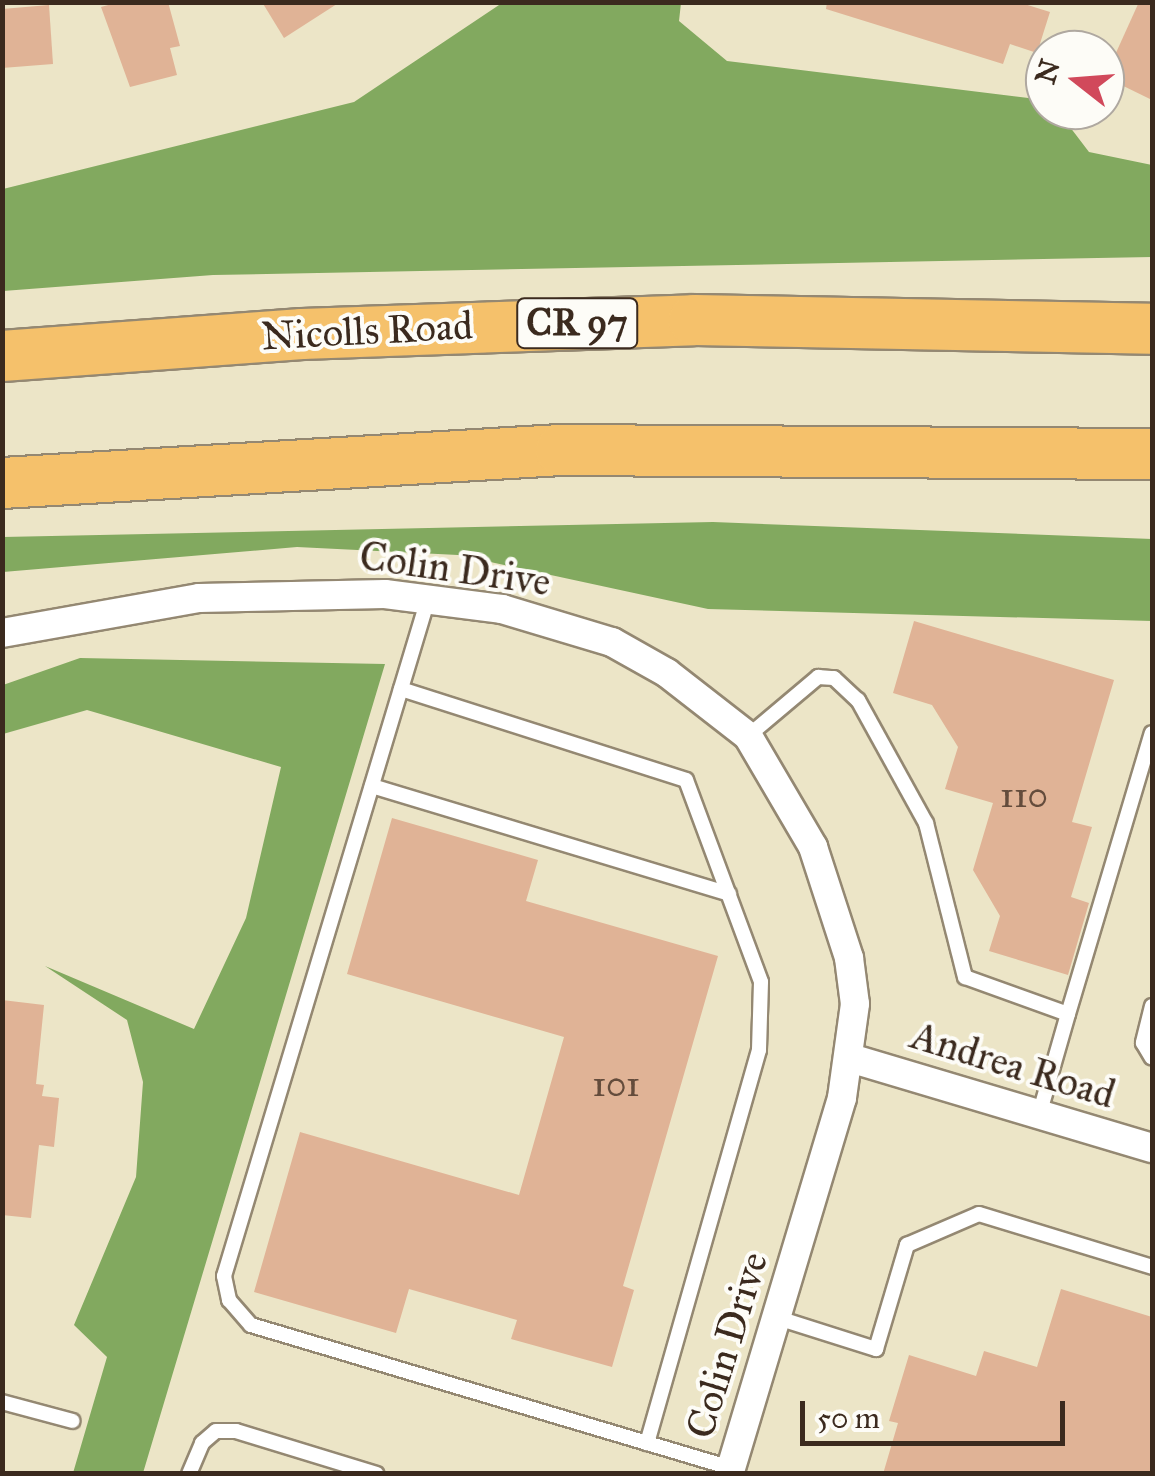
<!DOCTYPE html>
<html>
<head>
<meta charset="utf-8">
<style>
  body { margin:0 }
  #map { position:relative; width:1155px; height:1476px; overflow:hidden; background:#ece5c7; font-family:"IM FELL Great Primer",serif }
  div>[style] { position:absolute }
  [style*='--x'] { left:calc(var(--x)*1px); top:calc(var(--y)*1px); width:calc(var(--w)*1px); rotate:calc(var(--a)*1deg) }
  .forest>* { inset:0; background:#82a95f }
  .building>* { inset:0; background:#e0b396 }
  .roads { filter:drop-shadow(2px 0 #948872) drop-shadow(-2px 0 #948872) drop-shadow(0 2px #948872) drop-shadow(0 -2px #948872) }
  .lane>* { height:14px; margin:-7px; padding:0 7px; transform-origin:7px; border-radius:7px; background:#fff }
  .street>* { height:28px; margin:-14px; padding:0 14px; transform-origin:14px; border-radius:14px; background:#fff }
  .highway>* { height:50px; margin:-25px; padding:0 25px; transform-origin:25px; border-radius:25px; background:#f5c16b }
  span { translate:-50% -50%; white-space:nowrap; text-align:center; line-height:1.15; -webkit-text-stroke:8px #fdfcf7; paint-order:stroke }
  .number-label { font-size:35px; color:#644c3c }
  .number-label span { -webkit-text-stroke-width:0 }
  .shield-label span { padding:2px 8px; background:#fdfcf7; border:2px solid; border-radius:8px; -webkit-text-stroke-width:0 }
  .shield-label { font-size:38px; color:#3b2a1e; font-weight:700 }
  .street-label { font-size:40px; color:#3b2a1e }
  .frame { position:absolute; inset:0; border:5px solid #3b2a1e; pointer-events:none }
  .north { position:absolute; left:1025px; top:30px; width:100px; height:100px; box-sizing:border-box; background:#fdfcf7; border:2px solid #afa8a0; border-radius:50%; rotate:287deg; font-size:28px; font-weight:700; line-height:40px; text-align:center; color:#3b2a1e }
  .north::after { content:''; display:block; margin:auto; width:35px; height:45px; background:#d1495b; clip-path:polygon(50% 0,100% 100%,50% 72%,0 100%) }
  .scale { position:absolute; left:800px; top:1401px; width:265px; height:45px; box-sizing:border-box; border:5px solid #3b2a1e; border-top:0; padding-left:12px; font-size:30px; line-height:35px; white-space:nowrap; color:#3b2a1e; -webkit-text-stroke:8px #fdfcf7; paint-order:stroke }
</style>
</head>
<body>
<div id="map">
  <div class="forest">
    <div style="clip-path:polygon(502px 3px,681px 3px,679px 21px,727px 61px,1045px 100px,1045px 110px,1057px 110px,1089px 152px,1152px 165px,1152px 257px,213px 275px,3px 291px,3px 189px,354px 102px)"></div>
    <div style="clip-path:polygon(713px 522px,1152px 539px,1152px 621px,708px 609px,458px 555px,297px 547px,3px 572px,3px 537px)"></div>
    <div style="clip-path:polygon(80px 658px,385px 664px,143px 1473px,73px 1473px,107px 1357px,74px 1325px,136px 1177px,143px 1082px,127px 1020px,45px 966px,194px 1029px,246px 918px,281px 767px,87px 710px,3px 734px,3px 685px)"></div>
  </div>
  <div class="building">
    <div style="clip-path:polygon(119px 2px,168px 2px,180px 46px,170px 48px,177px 75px,130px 87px,101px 7px)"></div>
    <div style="clip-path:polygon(262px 2px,340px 2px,284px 38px)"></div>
    <div style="clip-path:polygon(827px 2px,1018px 2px,1050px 12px,1037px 53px,1010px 44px,1003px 64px,826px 9px)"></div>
    <div style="clip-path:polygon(1139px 2px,1152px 2px,1152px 100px,1105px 77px)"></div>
    <div style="clip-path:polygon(49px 5px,53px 64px,2px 68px,2px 9px)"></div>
    <div style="clip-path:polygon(914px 621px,1114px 680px,1072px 822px,1092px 827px,1071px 897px,1089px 903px,1068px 975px,989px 951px,1000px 916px,973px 870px,993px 803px,945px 789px,958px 747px,932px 705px,893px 693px)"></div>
    <div style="clip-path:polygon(392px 818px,538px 860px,526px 901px,718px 956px,623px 1286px,634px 1290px,612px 1367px,511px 1339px,517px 1320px,409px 1289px,396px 1333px,254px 1292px,300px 1132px,519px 1195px,564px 1037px,347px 974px)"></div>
    <div style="clip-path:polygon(2px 1000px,44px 1005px,36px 1084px,44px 1085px,42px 1096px,59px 1098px,54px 1147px,39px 1145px,31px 1218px,2px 1215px)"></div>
    <div style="clip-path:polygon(1061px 1289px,1152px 1317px,1152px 1474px,883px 1474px,898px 1423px,889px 1421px,909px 1355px,976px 1376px,984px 1351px,1037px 1367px)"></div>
  </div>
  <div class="roads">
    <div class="lane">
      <div style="--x:428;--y:599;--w:707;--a:106.77"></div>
      <div style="--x:224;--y:1276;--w:25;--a:78"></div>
      <div style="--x:229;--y:1300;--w:33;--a:49"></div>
      <div style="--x:251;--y:1325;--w:501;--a:16.59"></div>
      <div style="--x:401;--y:689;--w:299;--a:17.7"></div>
      <div style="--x:686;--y:780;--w:215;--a:69.6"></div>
      <div style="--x:761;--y:982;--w:68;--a:91.7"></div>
      <div style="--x:759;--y:1050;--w:409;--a:105.9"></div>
      <div style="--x:748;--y:736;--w:92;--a:-40.1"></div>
      <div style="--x:818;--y:677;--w:16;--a:4"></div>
      <div style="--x:834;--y:678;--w:33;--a:43"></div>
      <div style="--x:858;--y:700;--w:141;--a:61.1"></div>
      <div style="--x:926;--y:823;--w:159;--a:75.8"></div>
      <div style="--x:965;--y:977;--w:109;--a:19.8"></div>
      <div style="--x:1068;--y:1014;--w:105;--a:106"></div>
      <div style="--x:372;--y:786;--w:373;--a:16.8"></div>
      <div style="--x:1152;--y:1006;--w:38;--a:104"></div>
      <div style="--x:1143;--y:1043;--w:17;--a:59"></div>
      <div style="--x:1068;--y:1014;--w:293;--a:-73.4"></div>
      <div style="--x:778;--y:1318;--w:103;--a:17.6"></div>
      <div style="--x:876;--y:1349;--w:109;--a:-73.4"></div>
      <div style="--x:907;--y:1245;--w:78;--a:-23.3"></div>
      <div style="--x:979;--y:1214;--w:181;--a:17"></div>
      <div style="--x:2;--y:1402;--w:73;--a:15"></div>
      <div style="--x:189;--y:1474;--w:34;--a:-67"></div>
      <div style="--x:202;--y:1443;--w:18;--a:-41"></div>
      <div style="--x:216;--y:1431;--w:20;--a:0"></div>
      <div style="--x:236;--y:1431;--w:147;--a:17"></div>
    </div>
    <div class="street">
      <div style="--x:2;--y:633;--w:200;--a:-10.1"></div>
      <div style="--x:199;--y:598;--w:186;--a:-1.2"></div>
      <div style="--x:385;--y:594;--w:118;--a:7.3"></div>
      <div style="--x:502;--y:609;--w:115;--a:16.7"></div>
      <div style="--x:612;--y:642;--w:63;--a:29.4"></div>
      <div style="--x:667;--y:673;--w:103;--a:37.9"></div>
      <div style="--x:748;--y:736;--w:129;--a:59.6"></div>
      <div style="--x:813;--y:847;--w:117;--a:72"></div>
      <div style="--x:849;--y:958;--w:46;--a:82.6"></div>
      <div style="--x:855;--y:1004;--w:95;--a:97.9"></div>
      <div style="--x:842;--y:1098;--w:393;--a:106.7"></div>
      <div style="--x:850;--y:1058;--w:315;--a:16.6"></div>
    </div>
    <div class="highway">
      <div style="--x:2;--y:356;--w:301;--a:-4.2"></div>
      <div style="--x:302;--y:334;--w:392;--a:-2"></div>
      <div style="--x:694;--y:320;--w:458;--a:1.1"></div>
      <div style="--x:2;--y:483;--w:560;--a:-3.38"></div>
      <div style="--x:561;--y:450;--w:591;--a:0.39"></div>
    </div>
  </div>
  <div class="number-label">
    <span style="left:1024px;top:796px">110</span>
    <span style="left:616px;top:1085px">101</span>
  </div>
  <div class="shield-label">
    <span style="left:577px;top:323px">CR 97</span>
  </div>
  <div class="street-label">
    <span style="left:367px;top:331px;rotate:-3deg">Nicolls Road</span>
    <span style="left:455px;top:569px;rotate:8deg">Colin Drive</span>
    <span style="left:1013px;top:1065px;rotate:17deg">Andrea Road</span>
    <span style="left:727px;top:1345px;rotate:-73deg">Colin Drive</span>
  </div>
  <div class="frame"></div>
  <div class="north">N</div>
  <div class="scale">50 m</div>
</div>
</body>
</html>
